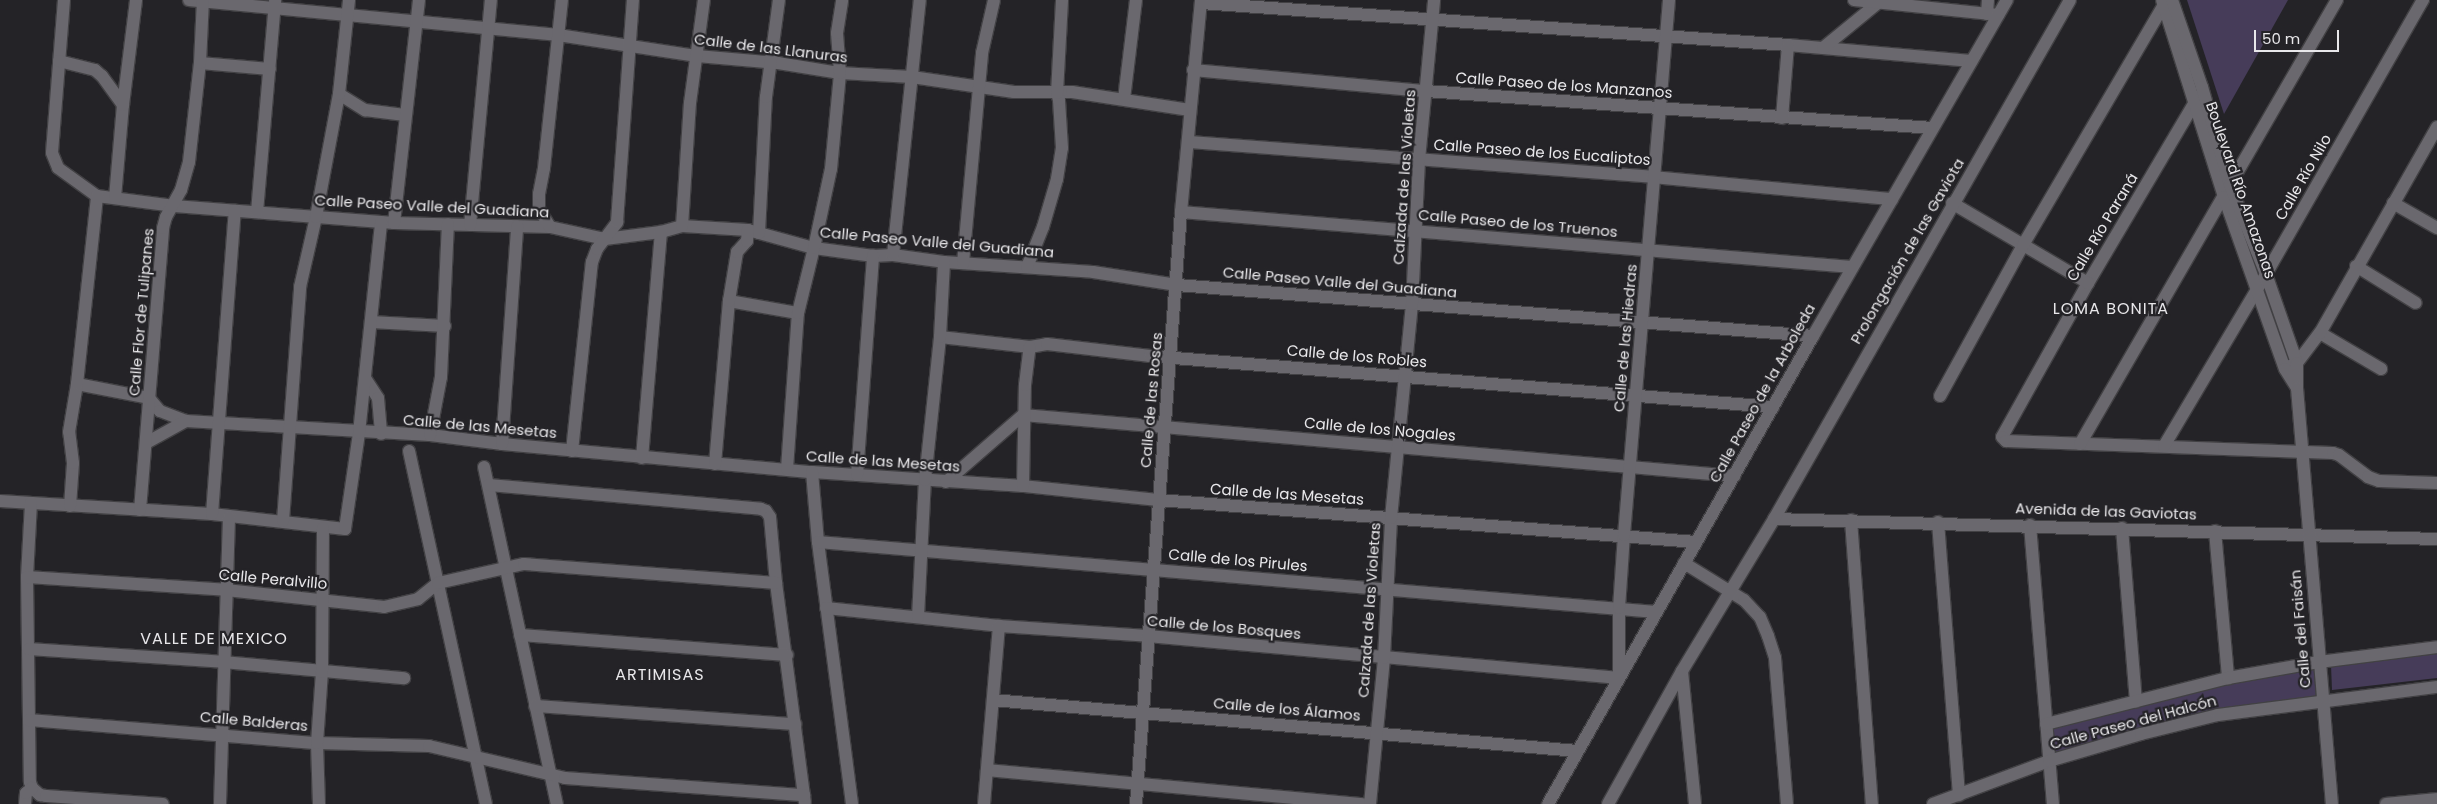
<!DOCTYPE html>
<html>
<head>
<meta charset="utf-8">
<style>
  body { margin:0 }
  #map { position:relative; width:2437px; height:804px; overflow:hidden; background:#242327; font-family:Poppins,sans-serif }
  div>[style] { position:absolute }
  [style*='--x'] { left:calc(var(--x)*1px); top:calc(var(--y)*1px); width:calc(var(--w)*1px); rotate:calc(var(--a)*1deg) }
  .green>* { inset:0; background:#463c59 }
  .roads { filter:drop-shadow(1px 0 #424144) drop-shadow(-1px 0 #424144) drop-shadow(0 1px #424144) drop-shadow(0 -1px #424144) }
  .street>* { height:12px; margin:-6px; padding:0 6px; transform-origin:6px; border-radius:6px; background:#6a686e }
  .secondary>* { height:12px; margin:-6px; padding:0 6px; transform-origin:6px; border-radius:6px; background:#6a686e }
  span { translate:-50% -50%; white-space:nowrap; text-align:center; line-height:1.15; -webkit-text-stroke:4.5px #242327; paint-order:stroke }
  .street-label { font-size:15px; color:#e8e7ea }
  .neighbourhood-label { font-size:16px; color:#e8e7ea; letter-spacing:1px }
  .scale { position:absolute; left:2254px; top:30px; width:85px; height:22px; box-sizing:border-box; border:2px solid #e8e7ea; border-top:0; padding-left:6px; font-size:15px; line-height:18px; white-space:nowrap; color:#e8e7ea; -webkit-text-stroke:4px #242327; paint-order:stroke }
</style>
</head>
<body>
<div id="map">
  <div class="green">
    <div style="clip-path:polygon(2187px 0,2288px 0,2224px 114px)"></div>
    <div style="clip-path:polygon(2437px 653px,2437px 678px,2332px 690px,2331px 665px)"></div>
    <div style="clip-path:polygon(2319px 662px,2323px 700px,2186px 718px,2049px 761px,2048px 724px)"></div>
  </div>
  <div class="roads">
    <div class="street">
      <div style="--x:64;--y:0;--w:153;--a:94.5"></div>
      <div style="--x:52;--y:153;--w:16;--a:68"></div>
      <div style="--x:58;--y:168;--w:48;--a:35.7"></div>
      <div style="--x:97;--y:196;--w:78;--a:7.4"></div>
      <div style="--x:174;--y:206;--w:221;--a:4.4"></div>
      <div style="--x:394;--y:223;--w:156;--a:1.5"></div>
      <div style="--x:550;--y:227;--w:56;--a:12.3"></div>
      <div style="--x:605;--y:239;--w:56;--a:-7.1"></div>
      <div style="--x:661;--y:232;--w:22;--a:-16"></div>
      <div style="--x:682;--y:226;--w:66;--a:3.5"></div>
      <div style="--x:748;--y:230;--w:68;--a:15.3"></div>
      <div style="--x:814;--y:248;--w:60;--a:7.7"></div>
      <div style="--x:873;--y:256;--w:20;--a:-3"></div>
      <div style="--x:893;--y:255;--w:51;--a:7.8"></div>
      <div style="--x:944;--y:262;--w:149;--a:3.8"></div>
      <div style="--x:1093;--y:272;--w:85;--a:8.8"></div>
      <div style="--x:1177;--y:285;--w:638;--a:4.58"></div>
      <div style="--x:189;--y:0;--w:371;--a:5.4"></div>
      <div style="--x:558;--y:35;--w:141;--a:8.6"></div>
      <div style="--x:697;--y:56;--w:81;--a:4.9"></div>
      <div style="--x:778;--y:63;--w:63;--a:9.2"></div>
      <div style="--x:840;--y:73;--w:72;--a:3.2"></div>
      <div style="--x:912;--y:77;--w:103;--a:8.4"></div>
      <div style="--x:1014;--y:92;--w:58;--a:0"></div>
      <div style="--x:1072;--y:92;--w:119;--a:8.7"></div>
      <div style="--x:1201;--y:3;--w:589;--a:4.09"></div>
      <div style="--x:1788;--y:45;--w:184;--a:5"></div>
      <div style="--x:1987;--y:14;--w:14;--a:-86"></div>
      <div style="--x:1823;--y:48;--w:72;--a:-39.4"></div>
      <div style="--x:59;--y:61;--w:37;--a:14"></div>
      <div style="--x:95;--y:70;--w:9;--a:41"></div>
      <div style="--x:102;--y:76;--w:36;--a:54"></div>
      <div style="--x:200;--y:63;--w:70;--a:4.9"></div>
      <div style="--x:1193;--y:70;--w:234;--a:5.2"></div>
      <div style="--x:1426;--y:91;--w:507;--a:4.18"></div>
      <div style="--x:339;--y:94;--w:31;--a:32"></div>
      <div style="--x:365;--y:110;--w:40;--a:7.1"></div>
      <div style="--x:2198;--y:97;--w:216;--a:120.6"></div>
      <div style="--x:2088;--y:283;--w:176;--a:119.2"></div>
      <div style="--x:2002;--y:437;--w:6;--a:45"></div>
      <div style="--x:2006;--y:441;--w:327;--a:2.1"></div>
      <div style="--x:2333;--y:453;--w:6;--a:18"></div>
      <div style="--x:2339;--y:455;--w:36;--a:37"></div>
      <div style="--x:2368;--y:477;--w:12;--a:20"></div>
      <div style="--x:2379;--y:481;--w:58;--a:2"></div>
      <div style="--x:1124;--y:99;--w:100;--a:-83.1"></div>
      <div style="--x:1782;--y:118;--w:73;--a:-85.3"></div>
      <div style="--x:1189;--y:142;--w:465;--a:4.3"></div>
      <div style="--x:1653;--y:177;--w:240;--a:5.3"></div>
      <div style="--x:115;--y:198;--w:93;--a:-85.1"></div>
      <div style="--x:123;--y:105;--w:106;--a:-82.9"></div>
      <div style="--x:1952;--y:203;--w:158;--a:30.5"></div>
      <div style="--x:2393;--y:203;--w:51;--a:29.6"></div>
      <div style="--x:257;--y:212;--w:213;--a:-85.1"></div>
      <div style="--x:1181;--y:212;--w:673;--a:4.69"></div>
      <div style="--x:394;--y:223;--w:224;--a:-83.6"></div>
      <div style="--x:470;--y:225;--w:226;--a:-84.7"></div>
      <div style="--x:682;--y:226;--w:123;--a:-86.3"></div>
      <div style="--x:690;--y:103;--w:104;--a:-82.3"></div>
      <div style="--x:550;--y:227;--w:21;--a:-121"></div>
      <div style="--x:539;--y:209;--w:15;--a:-90"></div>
      <div style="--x:539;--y:194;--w:26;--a:-79"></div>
      <div style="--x:544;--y:168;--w:169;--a:-83.9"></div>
      <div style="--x:759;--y:233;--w:136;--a:-87.1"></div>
      <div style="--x:766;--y:97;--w:98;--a:-82.4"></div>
      <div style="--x:893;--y:255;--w:256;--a:-84"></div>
      <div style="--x:963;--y:263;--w:211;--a:-84.8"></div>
      <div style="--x:982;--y:53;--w:54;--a:-77.2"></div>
      <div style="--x:2356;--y:266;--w:70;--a:31.7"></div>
      <div style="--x:1027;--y:267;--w:43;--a:-68.2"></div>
      <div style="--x:1043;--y:227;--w:50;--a:-73.7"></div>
      <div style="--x:1057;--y:179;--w:31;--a:-81"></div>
      <div style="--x:1062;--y:148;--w:48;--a:-93.6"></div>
      <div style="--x:1059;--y:100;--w:7;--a:-106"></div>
      <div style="--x:1057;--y:93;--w:93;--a:-86.9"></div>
      <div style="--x:729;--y:301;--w:70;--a:9.9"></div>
      <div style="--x:371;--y:322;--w:74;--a:3.1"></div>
      <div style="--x:2320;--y:333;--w:71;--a:30.5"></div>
      <div style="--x:940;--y:337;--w:91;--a:6.3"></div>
      <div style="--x:1030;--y:347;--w:17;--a:-10"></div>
      <div style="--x:1047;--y:344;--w:104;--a:6.6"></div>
      <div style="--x:1150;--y:356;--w:625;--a:4.68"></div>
      <div style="--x:2290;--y:366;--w:8;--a:-23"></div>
      <div style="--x:2297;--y:363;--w:38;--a:-53"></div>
      <div style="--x:2320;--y:333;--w:237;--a:-60.4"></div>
      <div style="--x:365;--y:378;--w:24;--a:57"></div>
      <div style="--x:378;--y:398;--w:36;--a:85"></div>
      <div style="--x:77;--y:384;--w:73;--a:11"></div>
      <div style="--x:149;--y:398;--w:17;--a:50"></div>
      <div style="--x:160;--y:411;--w:28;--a:21"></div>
      <div style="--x:186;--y:421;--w:244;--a:3.3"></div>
      <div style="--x:430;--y:435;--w:73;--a:7.1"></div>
      <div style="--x:502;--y:444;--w:311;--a:5.2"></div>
      <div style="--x:812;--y:472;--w:211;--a:3.8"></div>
      <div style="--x:1023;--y:486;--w:137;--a:5.9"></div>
      <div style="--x:1159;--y:500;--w:539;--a:4.47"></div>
      <div style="--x:1940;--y:396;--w:172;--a:-61.2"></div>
      <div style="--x:2023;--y:245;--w:284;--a:-59.6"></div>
      <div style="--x:430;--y:435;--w:59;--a:-79.3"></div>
      <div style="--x:441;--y:377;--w:153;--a:-87.4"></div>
      <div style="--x:146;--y:443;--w:46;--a:-28.8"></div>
      <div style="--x:502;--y:444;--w:218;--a:-86"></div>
      <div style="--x:2080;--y:444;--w:513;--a:-59.94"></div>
      <div style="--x:2164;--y:446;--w:200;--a:-59.3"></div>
      <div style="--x:2266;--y:274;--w:316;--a:-60.2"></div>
      <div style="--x:409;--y:451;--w:361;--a:77.7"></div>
      <div style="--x:572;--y:451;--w:190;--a:-84"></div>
      <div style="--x:592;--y:262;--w:14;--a:-69"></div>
      <div style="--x:597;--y:249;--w:34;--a:-53"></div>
      <div style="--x:617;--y:222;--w:223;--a:-85.9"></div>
      <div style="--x:642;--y:458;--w:227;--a:-85.2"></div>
      <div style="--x:715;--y:464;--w:164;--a:-85.1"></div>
      <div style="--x:729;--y:301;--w:50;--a:-80.7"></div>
      <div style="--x:737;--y:252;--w:15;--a:-48"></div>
      <div style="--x:747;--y:241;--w:11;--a:-85"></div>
      <div style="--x:484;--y:467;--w:345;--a:77.8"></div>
      <div style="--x:787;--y:469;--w:156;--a:-86"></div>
      <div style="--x:798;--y:313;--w:67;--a:-76.2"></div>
      <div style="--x:814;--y:248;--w:81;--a:-77.9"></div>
      <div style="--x:831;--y:169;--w:96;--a:-84.6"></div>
      <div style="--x:840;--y:73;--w:40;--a:-94.3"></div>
      <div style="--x:837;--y:33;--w:33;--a:-81"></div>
      <div style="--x:812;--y:472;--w:70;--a:85.1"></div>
      <div style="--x:818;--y:542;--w:264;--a:82.6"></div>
      <div style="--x:857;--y:475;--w:220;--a:-85.8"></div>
      <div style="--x:946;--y:482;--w:102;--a:-41"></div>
      <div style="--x:1023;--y:415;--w:714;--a:4.9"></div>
      <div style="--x:489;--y:485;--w:273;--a:5"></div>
      <div style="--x:761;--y:509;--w:5;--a:22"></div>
      <div style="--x:766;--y:511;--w:7;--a:56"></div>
      <div style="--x:770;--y:517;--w:66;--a:84.8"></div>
      <div style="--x:776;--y:583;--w:221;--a:82.5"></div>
      <div style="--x:1023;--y:486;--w:101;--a:-88.9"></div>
      <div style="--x:1025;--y:385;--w:38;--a:-83"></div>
      <div style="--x:0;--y:501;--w:212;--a:3.5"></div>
      <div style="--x:212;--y:514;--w:134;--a:6.4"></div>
      <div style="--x:345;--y:529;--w:97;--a:-81.7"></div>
      <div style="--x:359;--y:433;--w:212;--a:-84"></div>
      <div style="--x:31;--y:503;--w:74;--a:93.1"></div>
      <div style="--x:27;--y:577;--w:205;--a:89.2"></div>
      <div style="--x:30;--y:782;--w:6;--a:72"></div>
      <div style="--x:32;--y:788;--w:11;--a:41"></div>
      <div style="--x:40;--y:795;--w:6;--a:9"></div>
      <div style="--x:46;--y:796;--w:117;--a:3.9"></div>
      <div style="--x:70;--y:506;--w:43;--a:-86"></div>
      <div style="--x:73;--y:463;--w:31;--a:-97"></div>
      <div style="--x:69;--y:432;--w:49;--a:-80.5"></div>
      <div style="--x:77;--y:384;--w:189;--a:-83.9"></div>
      <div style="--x:140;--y:510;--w:283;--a:-85.3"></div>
      <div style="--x:163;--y:228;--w:11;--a:-75"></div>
      <div style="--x:166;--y:217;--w:31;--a:-61"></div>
      <div style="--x:181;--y:190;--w:29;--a:-74"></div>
      <div style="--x:189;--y:162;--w:100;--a:-83.7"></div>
      <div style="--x:200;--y:63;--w:63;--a:-87.3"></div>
      <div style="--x:212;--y:514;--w:304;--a:-85.7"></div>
      <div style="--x:1774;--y:519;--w:663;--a:1.73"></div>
      <div style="--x:1851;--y:520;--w:285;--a:85.8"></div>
      <div style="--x:283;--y:521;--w:235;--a:-85.8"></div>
      <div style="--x:300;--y:287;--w:72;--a:-77.1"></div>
      <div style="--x:316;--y:217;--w:125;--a:-79.4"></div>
      <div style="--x:339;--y:94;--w:95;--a:-83.9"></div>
      <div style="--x:1938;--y:522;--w:274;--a:85.6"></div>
      <div style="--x:2030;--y:525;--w:280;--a:85.3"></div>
      <div style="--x:2122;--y:528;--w:174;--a:85.4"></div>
      <div style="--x:2215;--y:531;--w:148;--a:84.9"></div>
      <div style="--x:818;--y:542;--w:841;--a:4.77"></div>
      <div style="--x:1684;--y:563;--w:70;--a:31.7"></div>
      <div style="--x:1744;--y:600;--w:23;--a:47"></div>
      <div style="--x:1760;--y:617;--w:21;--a:67"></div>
      <div style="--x:1768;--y:636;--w:23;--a:72"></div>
      <div style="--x:1775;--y:658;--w:146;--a:85.3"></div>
      <div style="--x:27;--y:577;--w:199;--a:3.7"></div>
      <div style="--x:226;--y:590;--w:159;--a:6.1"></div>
      <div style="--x:384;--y:607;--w:35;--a:-13"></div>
      <div style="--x:418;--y:599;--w:26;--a:-39"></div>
      <div style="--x:438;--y:583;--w:88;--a:-12.5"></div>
      <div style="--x:524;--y:564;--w:253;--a:4.3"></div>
      <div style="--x:826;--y:608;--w:174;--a:5.9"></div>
      <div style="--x:999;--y:626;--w:149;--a:3.8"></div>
      <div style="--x:1148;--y:636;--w:473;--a:5.1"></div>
      <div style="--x:1619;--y:678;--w:70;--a:-90"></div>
      <div style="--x:1619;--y:608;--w:73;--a:-86.1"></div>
      <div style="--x:1624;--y:535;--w:537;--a:-85.19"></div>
      <div style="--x:918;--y:617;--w:137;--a:-87.1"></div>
      <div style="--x:925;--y:480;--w:144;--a:-84"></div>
      <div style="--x:940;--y:337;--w:75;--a:-86.9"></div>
      <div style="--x:520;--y:635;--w:268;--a:4.3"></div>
      <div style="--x:29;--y:649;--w:194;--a:3.8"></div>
      <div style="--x:223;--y:662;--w:182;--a:5.1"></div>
      <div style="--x:1682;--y:671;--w:134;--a:84.4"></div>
      <div style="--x:993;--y:700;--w:586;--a:4.99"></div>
      <div style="--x:535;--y:706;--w:261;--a:4"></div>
      <div style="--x:29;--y:720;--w:289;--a:4.6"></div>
      <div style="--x:317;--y:743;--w:112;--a:1.5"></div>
      <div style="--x:429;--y:746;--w:140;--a:13.2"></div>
      <div style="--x:565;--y:778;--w:240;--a:4.1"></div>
      <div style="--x:2046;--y:724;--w:188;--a:-14.2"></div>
      <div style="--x:2228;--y:678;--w:92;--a:-10"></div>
      <div style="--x:2319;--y:662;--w:119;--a:-7.2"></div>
      <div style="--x:987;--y:770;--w:377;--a:5.2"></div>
      <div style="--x:25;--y:804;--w:11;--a:-85"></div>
      <div style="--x:26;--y:793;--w:8;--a:-40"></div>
      <div style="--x:220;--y:804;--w:287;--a:-88.2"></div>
      <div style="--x:319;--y:804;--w:61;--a:-91.9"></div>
      <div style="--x:317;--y:743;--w:71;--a:-86"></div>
      <div style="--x:322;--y:672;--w:144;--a:-89.6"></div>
      <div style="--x:984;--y:804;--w:179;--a:-85.2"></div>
      <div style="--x:1136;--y:804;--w:594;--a:-85.65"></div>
      <div style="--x:1181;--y:212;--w:213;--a:-84.6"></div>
      <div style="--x:1370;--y:804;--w:147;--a:-84.5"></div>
      <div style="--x:1384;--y:658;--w:140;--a:-87.1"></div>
      <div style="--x:1391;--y:518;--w:215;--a:-84.4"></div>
      <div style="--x:1412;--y:304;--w:144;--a:-87.2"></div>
      <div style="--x:1419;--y:160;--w:161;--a:-84.6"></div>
      <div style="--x:1608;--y:804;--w:152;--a:-60.9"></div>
      <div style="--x:1682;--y:671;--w:178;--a:-58.8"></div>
      <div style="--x:1774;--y:519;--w:597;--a:-60.3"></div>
      <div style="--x:1933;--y:804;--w:124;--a:-20.3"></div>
      <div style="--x:2049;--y:761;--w:96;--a:-16.4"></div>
      <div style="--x:2141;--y:734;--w:79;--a:-13.9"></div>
      <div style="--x:2218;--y:715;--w:221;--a:-7.3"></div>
    </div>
    <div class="secondary">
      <div style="--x:1854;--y:0;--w:145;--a:5.9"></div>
      <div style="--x:2162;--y:0;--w:207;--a:72.5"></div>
      <div style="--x:2224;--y:197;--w:182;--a:70.5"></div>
      <div style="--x:2285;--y:369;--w:22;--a:58"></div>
      <div style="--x:2172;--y:0;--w:92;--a:71"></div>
      <div style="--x:2202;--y:87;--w:102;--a:74.1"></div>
      <div style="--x:2230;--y:185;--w:96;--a:68"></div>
      <div style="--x:2266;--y:274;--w:94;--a:70.8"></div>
      <div style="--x:2297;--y:363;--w:25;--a:90"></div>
      <div style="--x:2297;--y:388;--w:417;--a:85.2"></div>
      <div style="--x:1548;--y:804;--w:538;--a:-60.48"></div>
      <div style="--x:1813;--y:336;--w:388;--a:-60"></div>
      <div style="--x:2386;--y:804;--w:51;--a:-5.6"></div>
    </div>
  </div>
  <div class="street-label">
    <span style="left:771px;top:48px;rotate:7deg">Calle de las Llanuras</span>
    <span style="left:1564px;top:85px;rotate:4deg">Calle Paseo de los Manzanos</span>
    <span style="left:1542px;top:152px;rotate:4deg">Calle Paseo de los Eucaliptos</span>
    <span style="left:1404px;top:177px;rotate:-86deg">Calzada de las Violetas</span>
    <span style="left:2303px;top:177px;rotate:-60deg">Calle Río Nilo</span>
    <span style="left:2241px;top:190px;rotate:71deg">Boulevard Río Amazonas</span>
    <span style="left:432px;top:206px;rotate:3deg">Calle Paseo Valle del Guadiana</span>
    <span style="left:1518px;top:223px;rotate:5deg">Calle Paseo de los Truenos</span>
    <span style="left:2102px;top:227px;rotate:-59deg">Calle Río Paraná</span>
    <span style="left:937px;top:242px;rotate:5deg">Calle Paseo Valle del Guadiana</span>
    <span style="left:1907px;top:251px;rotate:-60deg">Prolongación de las Gaviota</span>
    <span style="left:1340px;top:282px;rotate:5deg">Calle Paseo Valle del Guadiana</span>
    <span style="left:141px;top:312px;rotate:-85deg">Calle Flor de Tulipanes</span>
    <span style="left:1625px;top:338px;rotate:-85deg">Calle de las Hiedras</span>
    <span style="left:1357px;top:356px;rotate:5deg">Calle de los Robles</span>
    <span style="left:1762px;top:393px;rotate:-61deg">Calle Paseo de la Arboleda</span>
    <span style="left:1151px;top:400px;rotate:-85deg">Calle de las Rosas</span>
    <span style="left:480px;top:426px;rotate:5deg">Calle de las Mesetas</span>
    <span style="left:1380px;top:429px;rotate:5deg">Calle de los Nogales</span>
    <span style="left:883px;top:461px;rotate:4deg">Calle de las Mesetas</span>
    <span style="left:1287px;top:494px;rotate:4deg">Calle de las Mesetas</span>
    <span style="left:2106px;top:511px;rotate:2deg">Avenida de las Gaviotas</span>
    <span style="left:1238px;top:560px;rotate:5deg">Calle de los Pirules</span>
    <span style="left:273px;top:579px;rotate:5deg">Calle Peralvillo</span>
    <span style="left:1369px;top:610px;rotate:-86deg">Calzada de las Violetas</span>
    <span style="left:1224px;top:627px;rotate:5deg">Calle de los Bosques</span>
    <span style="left:2300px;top:629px;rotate:-95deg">Calle del Faisán</span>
    <span style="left:1287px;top:709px;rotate:5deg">Calle de los Álamos</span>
    <span style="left:254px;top:721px;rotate:5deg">Calle Balderas</span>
    <span style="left:2133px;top:722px;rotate:-15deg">Calle Paseo del Halcón</span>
  </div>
  <div class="neighbourhood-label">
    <span style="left:2111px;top:309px">LOMA BONITA</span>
    <span style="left:214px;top:639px">VALLE DE MEXICO</span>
    <span style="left:660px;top:675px">ARTIMISAS</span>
  </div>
  <div class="scale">50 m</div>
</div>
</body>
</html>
